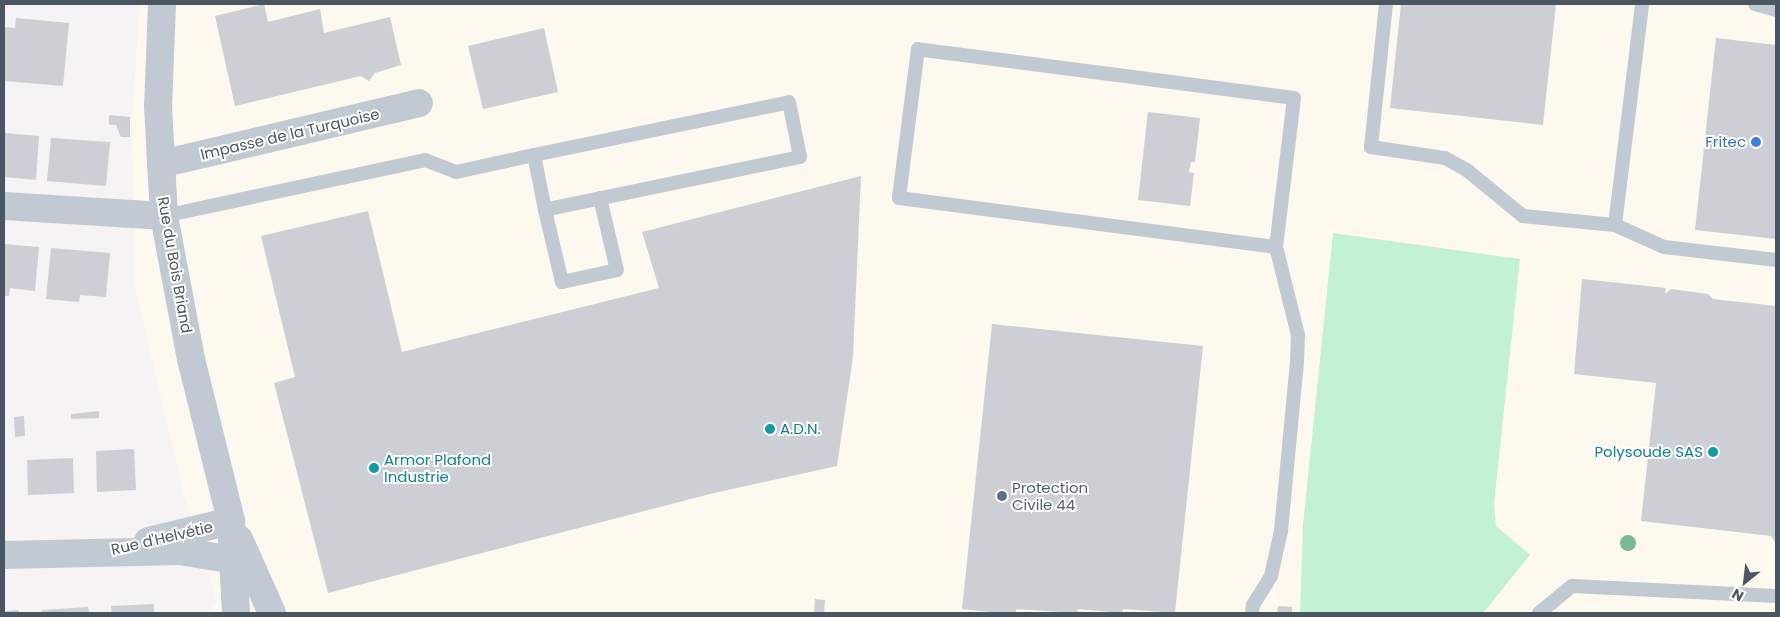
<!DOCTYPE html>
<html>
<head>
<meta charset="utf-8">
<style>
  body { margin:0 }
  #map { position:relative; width:1780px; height:617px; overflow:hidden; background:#f5f3f3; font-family:Poppins,sans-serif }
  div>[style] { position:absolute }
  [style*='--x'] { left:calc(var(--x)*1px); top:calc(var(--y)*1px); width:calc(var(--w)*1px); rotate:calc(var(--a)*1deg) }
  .commercial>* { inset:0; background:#fdf9ef }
  .green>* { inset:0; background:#c3f1d5 }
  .building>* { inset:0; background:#cdcfd5 }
  .service>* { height:14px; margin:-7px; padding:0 7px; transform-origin:7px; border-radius:7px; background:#c1cad2 }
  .minor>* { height:28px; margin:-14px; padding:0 14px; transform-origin:14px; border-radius:14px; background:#c1cad2 }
  .trees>* { width:16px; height:16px; margin:-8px; border-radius:50%; background:#7bb799 }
  .dots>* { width:14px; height:14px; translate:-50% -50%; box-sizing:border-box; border:2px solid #fff; border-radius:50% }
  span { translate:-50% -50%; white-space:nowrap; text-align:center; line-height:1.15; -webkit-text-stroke:4px #fff; paint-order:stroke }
  .street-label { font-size:15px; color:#4a5661 }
  .shop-label { font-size:15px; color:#366cbe }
  .right { translate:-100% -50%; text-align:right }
  .culture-label { font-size:15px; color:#0d838f }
  .left { translate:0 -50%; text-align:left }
  .service-label { font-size:15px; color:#4e5e75 }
  .frame { position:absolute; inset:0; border:5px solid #4a5661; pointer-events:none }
  .north { position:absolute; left:1720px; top:557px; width:50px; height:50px; -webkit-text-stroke:4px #fff; paint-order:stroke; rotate:209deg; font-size:14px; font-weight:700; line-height:20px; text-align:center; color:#4a5661 }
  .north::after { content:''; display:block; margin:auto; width:18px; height:22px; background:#4a5661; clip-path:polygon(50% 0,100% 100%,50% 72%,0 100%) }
</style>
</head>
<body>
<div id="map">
  <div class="commercial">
    <div style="clip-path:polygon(140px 4px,1776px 4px,1776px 613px,207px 613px,217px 601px,183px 492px,134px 283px,132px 118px)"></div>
  </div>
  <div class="green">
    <div style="clip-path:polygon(1333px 233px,1520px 259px,1494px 504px,1496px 526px,1530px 555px,1483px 613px,1300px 613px,1303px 525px)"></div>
  </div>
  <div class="building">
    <div style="clip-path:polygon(264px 4px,268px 22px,320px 9px,324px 33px,390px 17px,401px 65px,375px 73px,369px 81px,361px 76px,235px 106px,215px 16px)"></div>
    <div style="clip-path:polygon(1401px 4px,1556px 4px,1543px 125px,1390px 108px)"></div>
    <div style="clip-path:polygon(16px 18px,69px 23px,63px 86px,4px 81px,4px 27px,15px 28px)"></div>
    <div style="clip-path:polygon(544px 28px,558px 92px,483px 109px,468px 46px)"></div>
    <div style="clip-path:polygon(1716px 38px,1776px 45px,1776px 239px,1695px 230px)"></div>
    <div style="clip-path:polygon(1148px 112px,1200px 118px,1195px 162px,1191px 162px,1189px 172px,1194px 173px,1190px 206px,1138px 200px)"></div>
    <div style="clip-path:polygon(109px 115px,130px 117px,130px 137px,121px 137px,116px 125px,109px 125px)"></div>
    <div style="clip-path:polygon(4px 133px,39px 136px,36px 180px,4px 177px)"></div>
    <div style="clip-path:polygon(51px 138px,110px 142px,106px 186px,47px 181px)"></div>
    <div style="clip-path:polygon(861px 176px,853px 357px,837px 466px,714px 493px,328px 593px,274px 383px,295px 377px,261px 236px,368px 211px,402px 352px,659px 288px,642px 232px)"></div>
    <div style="clip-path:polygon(4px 244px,39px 247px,35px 291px,10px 288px,9px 296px,4px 296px)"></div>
    <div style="clip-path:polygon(51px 248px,110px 253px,106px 297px,80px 295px,79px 302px,46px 299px)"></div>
    <div style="clip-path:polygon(1582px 279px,1666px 288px,1665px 294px,1671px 289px,1708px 294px,1713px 299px,1776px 306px,1776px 544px,1771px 536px,1641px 521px,1656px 383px,1574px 374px)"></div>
    <div style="clip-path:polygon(992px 324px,1203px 346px,1175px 613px,1123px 609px,1122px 613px,1078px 609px,1077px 613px,1016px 609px,1016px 613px,999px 613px,962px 609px)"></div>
    <div style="clip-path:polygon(99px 411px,99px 418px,71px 419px,71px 414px)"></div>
    <div style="clip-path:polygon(24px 416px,25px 436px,15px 437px,14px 417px)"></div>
    <div style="clip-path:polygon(134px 449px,136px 490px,97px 492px,96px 451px)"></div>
    <div style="clip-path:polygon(73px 458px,74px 493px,28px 495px,27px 460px)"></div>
    <div style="clip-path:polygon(815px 599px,825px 600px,824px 613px,814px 613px)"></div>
    <div style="clip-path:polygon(154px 604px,154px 613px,112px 613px,111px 606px)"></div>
    <div style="clip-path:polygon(1278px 606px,1292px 607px,1292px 613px,1277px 613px)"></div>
    <div style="clip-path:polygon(88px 607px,89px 613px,42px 613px,42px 610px)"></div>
    <div style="clip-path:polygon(19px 610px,19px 613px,4px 613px,4px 611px)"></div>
  </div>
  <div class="service">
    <div style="--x:1386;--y:4;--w:144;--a:96"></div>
    <div style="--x:1371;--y:147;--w:75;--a:8.5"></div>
    <div style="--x:1445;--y:158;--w:26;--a:29"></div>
    <div style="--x:1468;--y:171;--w:71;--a:39.3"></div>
    <div style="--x:1523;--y:216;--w:92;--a:5.6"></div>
    <div style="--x:1615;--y:225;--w:54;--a:24.2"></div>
    <div style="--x:1664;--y:247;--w:113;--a:6.6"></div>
    <div style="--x:1755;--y:4;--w:22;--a:16"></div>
    <div style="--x:545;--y:210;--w:74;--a:76.7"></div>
    <div style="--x:562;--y:282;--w:56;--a:-12.3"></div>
    <div style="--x:617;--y:270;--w:74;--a:-103.3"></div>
    <div style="--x:164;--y:216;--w:267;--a:-12.1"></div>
    <div style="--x:425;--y:160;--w:33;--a:21"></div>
    <div style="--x:456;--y:172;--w:80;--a:-12.3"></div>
    <div style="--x:534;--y:155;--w:260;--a:-11.7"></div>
    <div style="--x:789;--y:102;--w:56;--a:78.7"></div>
    <div style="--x:800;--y:157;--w:260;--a:168.3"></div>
    <div style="--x:545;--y:210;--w:56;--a:-101.3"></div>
    <div style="--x:1615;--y:225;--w:223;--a:-83"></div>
    <div style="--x:1252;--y:613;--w:8;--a:-83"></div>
    <div style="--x:1253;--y:605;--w:34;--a:-58"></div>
    <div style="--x:1271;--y:576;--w:46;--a:-77.5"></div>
    <div style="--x:1281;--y:531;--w:170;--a:-84.6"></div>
    <div style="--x:1297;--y:362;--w:27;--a:-88"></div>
    <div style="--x:1298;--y:335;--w:91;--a:-104"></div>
    <div style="--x:1276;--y:247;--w:150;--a:-83.1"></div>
    <div style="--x:1294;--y:98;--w:379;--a:-172.6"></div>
    <div style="--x:918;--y:49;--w:150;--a:97.3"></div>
    <div style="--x:899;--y:198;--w:380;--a:7.4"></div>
    <div style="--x:1539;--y:613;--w:43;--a:-39.3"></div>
    <div style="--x:1572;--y:586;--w:204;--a:2.8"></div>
  </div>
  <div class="minor">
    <div style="--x:162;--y:4;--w:102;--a:92.2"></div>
    <div style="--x:158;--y:106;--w:110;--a:86.9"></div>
    <div style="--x:164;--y:216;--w:146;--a:79.3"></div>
    <div style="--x:191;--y:359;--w:167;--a:76.1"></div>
    <div style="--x:231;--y:521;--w:92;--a:86.9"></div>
    <div style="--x:161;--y:164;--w:265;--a:-13.3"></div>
    <div style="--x:4;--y:206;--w:160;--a:3.6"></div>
    <div style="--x:239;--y:539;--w:81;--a:66"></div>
    <div style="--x:148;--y:541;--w:85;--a:-13.5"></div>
    <div style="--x:4;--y:555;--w:176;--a:-1.3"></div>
    <div style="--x:180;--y:551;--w:54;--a:9.6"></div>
  </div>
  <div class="trees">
    <div style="left:1628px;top:543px"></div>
  </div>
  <div class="dots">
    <div style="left:1756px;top:142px;background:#3f7fe0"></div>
    <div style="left:770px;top:429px;background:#0f9aa8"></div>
    <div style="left:1713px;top:452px;background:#0f9aa8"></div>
    <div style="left:374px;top:468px;background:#0f9aa8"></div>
    <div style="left:1002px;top:496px;background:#5c6f8a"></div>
  </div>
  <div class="street-label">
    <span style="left:290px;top:134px;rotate:-13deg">Impasse de la Turquoise</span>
    <span style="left:175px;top:265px;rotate:80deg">Rue du Bois Briand</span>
    <span style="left:162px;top:538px;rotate:-13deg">Rue d'Helvétie</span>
  </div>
  <div class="shop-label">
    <span class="right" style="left:1746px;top:142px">Fritec</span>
  </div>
  <div class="culture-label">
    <span class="left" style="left:780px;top:429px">A.D.N.</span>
    <span class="right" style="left:1703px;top:452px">Polysoude SAS</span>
    <span class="left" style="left:384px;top:468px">Armor Plafond<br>Industrie</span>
  </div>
  <div class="service-label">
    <span class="left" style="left:1012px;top:496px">Protection<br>Civile 44</span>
  </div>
  <div class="frame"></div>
  <div class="north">N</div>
</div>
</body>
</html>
